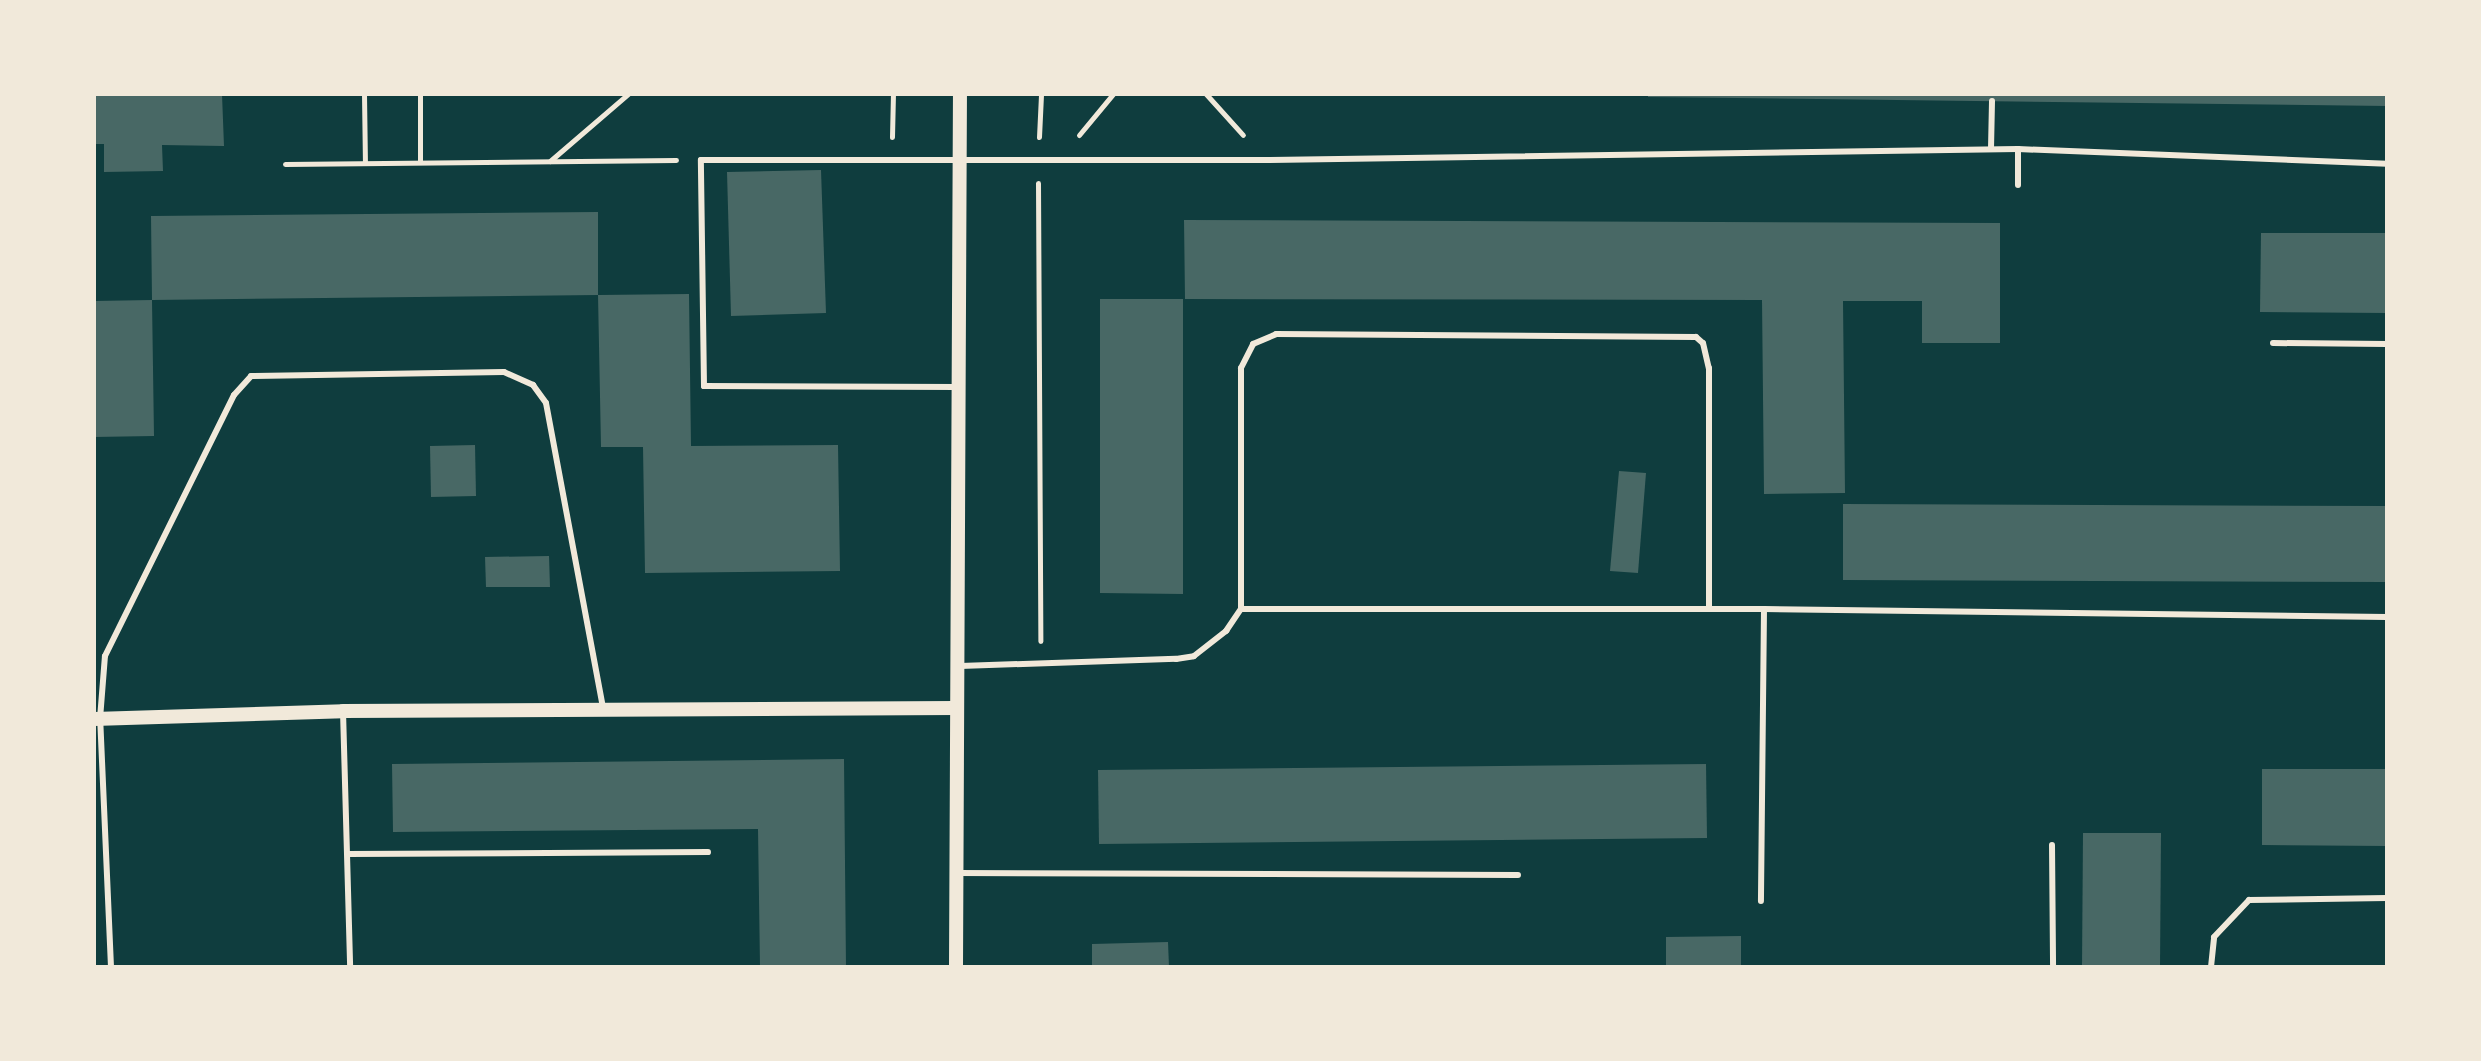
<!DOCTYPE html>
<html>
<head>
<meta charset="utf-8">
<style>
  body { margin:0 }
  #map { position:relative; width:2481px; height:1061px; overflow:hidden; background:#0f3d3e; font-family:Arial,sans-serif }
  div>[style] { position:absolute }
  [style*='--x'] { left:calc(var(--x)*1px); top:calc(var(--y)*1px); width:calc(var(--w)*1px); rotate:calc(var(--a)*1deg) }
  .building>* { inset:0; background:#486865 }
  .path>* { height:5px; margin:-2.5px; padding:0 2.5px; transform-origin:2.5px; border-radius:2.5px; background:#f1e9da }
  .service>* { height:6px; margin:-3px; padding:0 3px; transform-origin:3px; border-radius:3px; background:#f1e9da }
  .tertiary>* { height:14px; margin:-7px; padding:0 7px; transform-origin:7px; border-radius:7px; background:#f1e9da }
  span { translate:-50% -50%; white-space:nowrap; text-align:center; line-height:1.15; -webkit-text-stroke:8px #f1e9da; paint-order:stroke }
  .frame { position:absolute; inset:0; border:96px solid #f1e9da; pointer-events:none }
</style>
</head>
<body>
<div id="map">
  <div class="building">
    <div style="clip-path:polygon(94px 94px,222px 94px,224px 146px,162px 145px,163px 171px,104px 172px,104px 144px,94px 144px)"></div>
    <div style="clip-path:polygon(1648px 94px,2387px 94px,2387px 106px,1648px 97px)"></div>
    <div style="clip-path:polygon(821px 170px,826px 313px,731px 316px,727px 172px)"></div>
    <div style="clip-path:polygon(598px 212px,598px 295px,152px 300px,154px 436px,94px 437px,94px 301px,152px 300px,151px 216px)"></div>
    <div style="clip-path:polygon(1184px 220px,2000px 223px,2000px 343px,1922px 343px,1922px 301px,1843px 301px,1845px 493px,1764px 494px,1762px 300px,1185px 299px)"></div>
    <div style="clip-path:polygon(2261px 233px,2387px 233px,2387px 313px,2260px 312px)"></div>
    <div style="clip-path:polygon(689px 294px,691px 446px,838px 445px,840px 571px,645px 573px,643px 447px,601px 447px,598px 295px)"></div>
    <div style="clip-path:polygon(1100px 299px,1183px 299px,1183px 594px,1100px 593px)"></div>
    <div style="clip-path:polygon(475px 445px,476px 496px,431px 497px,430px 446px)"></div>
    <div style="clip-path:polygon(1619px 471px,1646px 473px,1638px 573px,1610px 571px)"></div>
    <div style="clip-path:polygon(1843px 504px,2387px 506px,2387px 582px,1843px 580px)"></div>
    <div style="clip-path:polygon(549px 556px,550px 587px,486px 587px,485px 557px)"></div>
    <div style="clip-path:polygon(844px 759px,846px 967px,760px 967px,758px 829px,393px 832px,392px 764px)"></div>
    <div style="clip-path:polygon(1706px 764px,1707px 838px,1099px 844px,1098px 770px)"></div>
    <div style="clip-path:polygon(2262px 769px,2387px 769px,2387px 846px,2262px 845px)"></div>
    <div style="clip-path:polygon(2083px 833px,2161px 833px,2160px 967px,2082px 967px)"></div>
    <div style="clip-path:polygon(1741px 936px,1741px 967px,1666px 967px,1666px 937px)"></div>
    <div style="clip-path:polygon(1168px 942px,1169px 967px,1092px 967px,1092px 944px)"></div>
  </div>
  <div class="path">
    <div style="--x:364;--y:94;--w:69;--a:89.2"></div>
    <div style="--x:420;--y:94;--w:68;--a:90"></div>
    <div style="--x:1206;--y:94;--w:55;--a:47.9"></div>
    <div style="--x:1079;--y:135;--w:53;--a:-50.3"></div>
    <div style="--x:892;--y:137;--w:43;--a:-88.7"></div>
    <div style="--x:1039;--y:137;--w:43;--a:-87.3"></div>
    <div style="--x:550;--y:161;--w:103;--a:-40.7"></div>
    <div style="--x:285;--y:164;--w:391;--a:-0.6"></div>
    <div style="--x:1038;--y:183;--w:458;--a:89.7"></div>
  </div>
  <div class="service">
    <div style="--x:1991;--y:149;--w:48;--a:-88.8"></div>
    <div style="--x:2018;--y:149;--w:369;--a:2.3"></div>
    <div style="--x:2273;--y:343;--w:114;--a:0.5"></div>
    <div style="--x:957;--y:387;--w:253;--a:-179.8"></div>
    <div style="--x:704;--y:386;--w:226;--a:-90.8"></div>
    <div style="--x:701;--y:160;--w:564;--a:0"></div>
    <div style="--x:1265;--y:160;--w:753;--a:-0.84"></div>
    <div style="--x:2018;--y:149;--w:36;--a:90"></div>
    <div style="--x:1241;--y:609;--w:523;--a:0"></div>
    <div style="--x:1764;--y:609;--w:292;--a:90.6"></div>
    <div style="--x:1764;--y:609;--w:623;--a:0.74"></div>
    <div style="--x:960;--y:666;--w:216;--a:-1.9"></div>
    <div style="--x:1176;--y:659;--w:18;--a:-9"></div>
    <div style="--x:1194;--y:656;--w:41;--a:-38"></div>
    <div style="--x:1226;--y:631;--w:27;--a:-56"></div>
    <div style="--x:1241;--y:609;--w:241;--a:-90"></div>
    <div style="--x:1241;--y:368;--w:27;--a:-63"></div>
    <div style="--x:1253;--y:344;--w:25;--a:-23"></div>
    <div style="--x:1276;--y:334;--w:420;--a:0.4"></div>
    <div style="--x:1696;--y:337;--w:9;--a:41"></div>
    <div style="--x:1703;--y:343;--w:26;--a:77"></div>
    <div style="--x:1709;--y:368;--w:241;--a:90"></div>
    <div style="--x:343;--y:711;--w:256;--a:88.4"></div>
    <div style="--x:2052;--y:845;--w:122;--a:89.5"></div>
    <div style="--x:348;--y:854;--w:360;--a:-0.3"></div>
    <div style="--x:957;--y:873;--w:561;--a:0.2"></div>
    <div style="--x:111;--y:967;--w:248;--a:-92.5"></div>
    <div style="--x:100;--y:719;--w:63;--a:-85.5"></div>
    <div style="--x:105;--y:656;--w:291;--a:-63.7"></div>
    <div style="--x:234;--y:395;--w:25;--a:-48"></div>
    <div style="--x:251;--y:376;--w:253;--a:-0.9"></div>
    <div style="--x:504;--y:372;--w:32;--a:24"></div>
    <div style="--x:533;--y:385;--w:22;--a:54"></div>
    <div style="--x:546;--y:403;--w:310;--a:79.4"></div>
    <div style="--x:2211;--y:967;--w:30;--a:-84"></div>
    <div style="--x:2214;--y:937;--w:51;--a:-46.6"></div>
    <div style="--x:2249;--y:900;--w:138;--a:-0.8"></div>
  </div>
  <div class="tertiary">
    <div style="--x:94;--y:719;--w:249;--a:-1.8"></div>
    <div style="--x:343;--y:711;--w:613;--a:-0.28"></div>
    <div style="--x:956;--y:967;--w:873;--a:-89.74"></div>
  </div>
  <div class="frame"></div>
</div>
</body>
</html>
